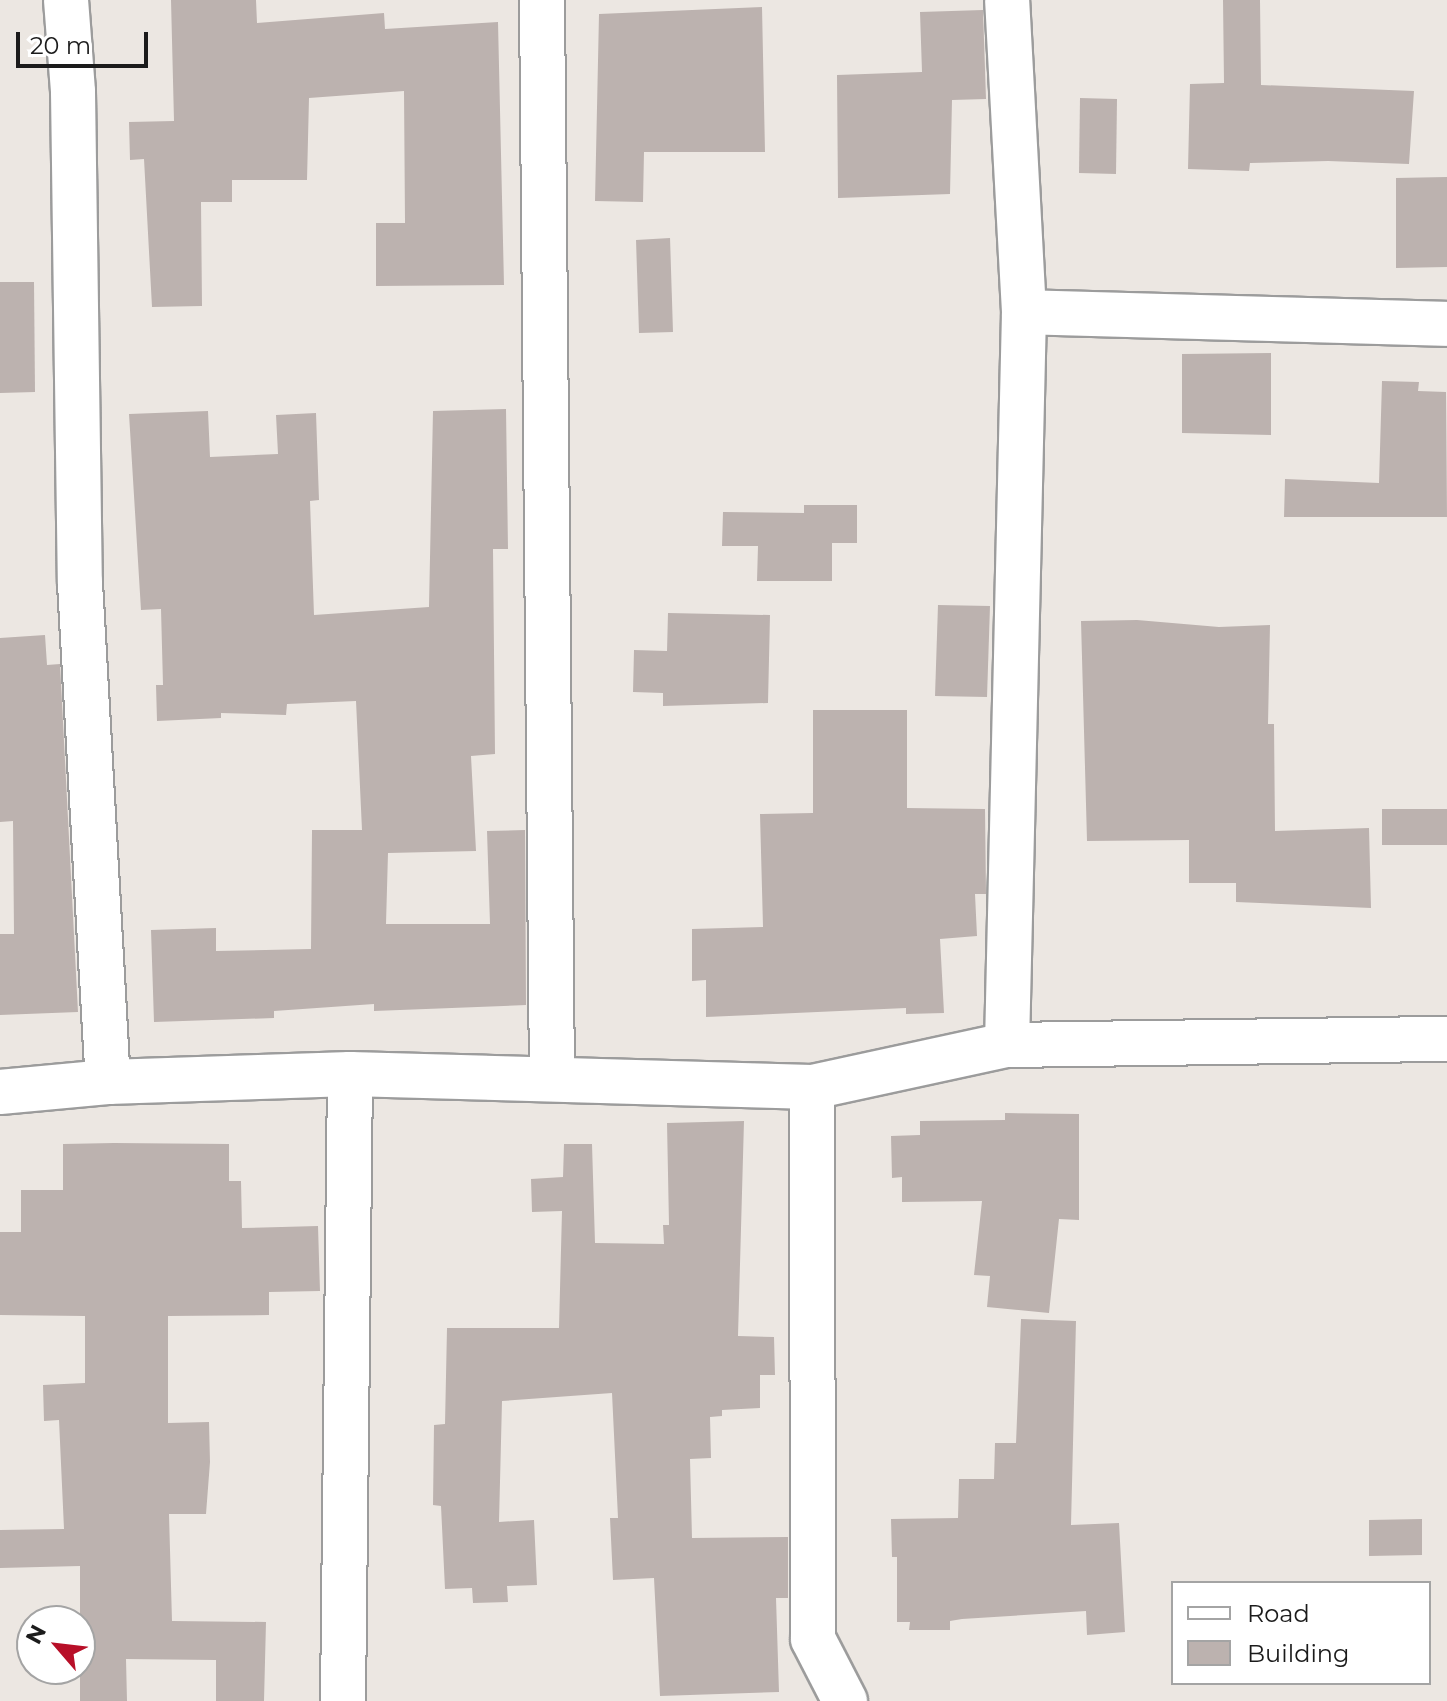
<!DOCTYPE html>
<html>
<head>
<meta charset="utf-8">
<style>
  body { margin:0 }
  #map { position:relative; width:1447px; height:1701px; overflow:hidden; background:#ece7e2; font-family:Montserrat,sans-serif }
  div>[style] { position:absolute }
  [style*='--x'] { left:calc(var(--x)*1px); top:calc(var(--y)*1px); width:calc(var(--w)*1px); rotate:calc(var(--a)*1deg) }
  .building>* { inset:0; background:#bcb2af }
  .roads { filter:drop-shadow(2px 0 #9c9c9c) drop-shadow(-2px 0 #9c9c9c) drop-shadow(0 2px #9c9c9c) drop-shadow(0 -2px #9c9c9c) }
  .minor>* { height:44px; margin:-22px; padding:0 22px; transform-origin:22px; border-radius:22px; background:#fff }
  span { translate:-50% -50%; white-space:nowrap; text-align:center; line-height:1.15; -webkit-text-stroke:7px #fff; paint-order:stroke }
  .legend { position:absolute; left:1171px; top:1581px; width:260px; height:104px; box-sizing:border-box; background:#fff; border:2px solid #a4a4a4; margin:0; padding:10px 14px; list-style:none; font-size:24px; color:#1b1b1b }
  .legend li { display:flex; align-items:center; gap:16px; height:40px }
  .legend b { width:40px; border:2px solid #a4a4a4 }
  .north { position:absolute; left:16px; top:1605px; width:80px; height:80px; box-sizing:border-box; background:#fff; border:2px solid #a4a4a4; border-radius:50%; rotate:298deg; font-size:22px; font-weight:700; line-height:32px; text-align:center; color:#1b1b1b }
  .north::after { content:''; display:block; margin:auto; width:28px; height:36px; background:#b80f28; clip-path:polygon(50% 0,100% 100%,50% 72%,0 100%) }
  .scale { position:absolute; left:16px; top:32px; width:132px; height:36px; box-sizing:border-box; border:4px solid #1b1b1b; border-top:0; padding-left:10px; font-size:24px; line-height:28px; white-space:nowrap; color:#1b1b1b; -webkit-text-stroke:6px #fff; paint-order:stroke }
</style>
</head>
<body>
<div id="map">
  <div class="building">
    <div style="clip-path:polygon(171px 0,256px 0,257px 23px,384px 13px,385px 29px,498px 22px,504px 285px,376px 286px,376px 223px,405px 223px,404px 91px,309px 98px,307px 180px,232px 180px,232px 202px,201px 202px,202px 306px,152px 307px,144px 159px,130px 160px,129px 122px,174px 121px)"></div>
    <div style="clip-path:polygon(1223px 0,1260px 0,1261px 85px,1414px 91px,1409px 164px,1328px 161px,1250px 163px,1249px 171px,1188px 169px,1190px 84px,1224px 83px)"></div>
    <div style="clip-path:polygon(762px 7px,765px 152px,644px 152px,643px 202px,595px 201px,599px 14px)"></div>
    <div style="clip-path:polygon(983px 10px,986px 99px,952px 100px,950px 194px,838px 198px,837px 75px,922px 72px,920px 12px)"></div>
    <div style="clip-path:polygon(1080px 98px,1117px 99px,1116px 174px,1079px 173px)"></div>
    <div style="clip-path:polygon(1447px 177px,1447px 267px,1396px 268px,1396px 178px)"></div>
    <div style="clip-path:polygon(670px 238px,673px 332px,639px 333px,636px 240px)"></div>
    <div style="clip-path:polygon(0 282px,34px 282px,35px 392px,0 393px)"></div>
    <div style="clip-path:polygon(1271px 353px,1271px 435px,1182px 433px,1182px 354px)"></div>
    <div style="clip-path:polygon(1382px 381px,1419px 382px,1418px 391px,1446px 392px,1447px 517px,1284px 517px,1285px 479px,1379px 483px)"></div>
    <div style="clip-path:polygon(506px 409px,508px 549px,493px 549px,495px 754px,471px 756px,476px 851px,388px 853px,386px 924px,490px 924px,487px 831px,525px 830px,526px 1005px,374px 1011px,374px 1004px,274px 1011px,274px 1018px,154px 1022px,151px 930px,216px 928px,216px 951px,311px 949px,312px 830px,362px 830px,356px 701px,287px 704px,286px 715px,221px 713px,221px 718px,157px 721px,156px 685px,163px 685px,161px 609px,141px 610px,129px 414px,208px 411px,210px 457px,278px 454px,276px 415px,316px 413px,319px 500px,310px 501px,314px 615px,429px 607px,433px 411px)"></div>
    <div style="clip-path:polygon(804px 505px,857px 505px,857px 543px,832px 543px,832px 581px,757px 581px,758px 546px,722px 546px,723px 512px,804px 513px)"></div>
    <div style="clip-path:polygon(938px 605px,990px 606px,987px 697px,935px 696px)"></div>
    <div style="clip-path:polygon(668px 613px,770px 615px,768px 703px,663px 706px,663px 693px,633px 692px,634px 650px,667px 651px)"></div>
    <div style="clip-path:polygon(1137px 620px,1219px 627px,1270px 625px,1268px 724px,1274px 724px,1275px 831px,1369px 828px,1371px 908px,1236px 902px,1236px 883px,1189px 883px,1189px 840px,1087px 841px,1081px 621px)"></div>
    <div style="clip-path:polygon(45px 635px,47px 665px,60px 664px,78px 1012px,0 1015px,0 934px,14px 934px,13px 821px,0 822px,0 638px)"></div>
    <div style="clip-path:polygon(813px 710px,907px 710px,907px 808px,985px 809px,986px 894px,975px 894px,977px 936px,940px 939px,944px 1013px,906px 1014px,906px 1008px,706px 1017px,706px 980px,692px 981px,692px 929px,763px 927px,760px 814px,813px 813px)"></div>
    <div style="clip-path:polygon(1382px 809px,1447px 809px,1447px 845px,1382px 845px)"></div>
    <div style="clip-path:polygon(1005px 1113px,1079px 1114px,1079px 1220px,1059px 1219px,1049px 1313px,987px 1307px,990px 1276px,974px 1275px,982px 1201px,902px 1202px,902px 1177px,892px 1178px,891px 1136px,920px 1135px,920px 1121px,1005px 1120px)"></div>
    <div style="clip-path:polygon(744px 1121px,738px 1336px,774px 1337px,775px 1375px,760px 1375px,760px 1408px,722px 1410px,722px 1416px,710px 1417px,711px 1458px,690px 1459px,692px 1538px,788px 1537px,788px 1598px,776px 1598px,779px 1692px,660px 1696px,654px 1578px,613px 1580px,610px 1518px,618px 1518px,612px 1393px,502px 1401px,499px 1522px,534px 1520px,537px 1585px,507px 1586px,508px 1602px,473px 1603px,472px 1588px,445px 1589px,441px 1506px,433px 1505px,434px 1425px,445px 1424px,447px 1328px,559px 1328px,562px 1211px,532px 1212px,531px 1179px,563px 1177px,564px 1144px,592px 1144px,595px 1243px,664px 1244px,663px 1225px,669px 1225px,667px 1123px)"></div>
    <div style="clip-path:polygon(114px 1143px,229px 1144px,229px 1181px,241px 1181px,242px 1228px,318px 1226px,320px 1291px,269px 1292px,269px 1315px,168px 1316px,168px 1423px,209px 1422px,210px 1462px,206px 1514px,169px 1514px,172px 1621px,266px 1622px,264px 1701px,216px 1701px,216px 1660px,126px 1659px,127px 1701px,80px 1701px,80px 1566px,0 1568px,0 1530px,64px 1529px,59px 1420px,44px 1421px,43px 1385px,85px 1383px,85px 1316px,0 1315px,0 1232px,21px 1232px,21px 1190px,63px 1190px,63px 1144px)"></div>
    <div style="clip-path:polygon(1021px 1319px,1076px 1321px,1071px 1525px,1119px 1523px,1125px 1632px,1087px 1635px,1086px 1611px,962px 1619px,950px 1621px,950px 1630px,909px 1630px,910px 1622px,897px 1622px,897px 1557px,892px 1557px,891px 1519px,958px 1518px,959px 1479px,994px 1479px,995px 1443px,1016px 1443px)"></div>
    <div style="clip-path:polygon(1422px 1519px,1422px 1555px,1369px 1556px,1369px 1520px)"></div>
  </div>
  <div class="roads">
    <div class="minor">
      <div style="--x:66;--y:0;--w:92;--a:85.6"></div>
      <div style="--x:73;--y:92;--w:491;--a:89.2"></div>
      <div style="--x:80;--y:583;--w:500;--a:86.8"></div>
      <div style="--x:542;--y:0;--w:1076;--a:89.47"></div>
      <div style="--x:1024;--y:312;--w:423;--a:1.6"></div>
      <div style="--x:1007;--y:1045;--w:733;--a:-88.67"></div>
      <div style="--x:1024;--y:312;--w:312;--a:-93.1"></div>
      <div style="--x:812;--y:1087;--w:552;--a:89.9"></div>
      <div style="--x:813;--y:1639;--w:70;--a:62.7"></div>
      <div style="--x:0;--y:1092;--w:108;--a:-5.3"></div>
      <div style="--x:108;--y:1082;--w:242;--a:-1.9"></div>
      <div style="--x:350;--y:1074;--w:462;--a:1.6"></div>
      <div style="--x:812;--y:1087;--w:199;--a:-12.2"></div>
      <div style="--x:1007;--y:1045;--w:440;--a:-0.8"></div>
      <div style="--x:343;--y:1701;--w:627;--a:-89.36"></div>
    </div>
  </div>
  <ul class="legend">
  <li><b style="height:10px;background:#fff"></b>Road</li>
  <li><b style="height:22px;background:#bcb2af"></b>Building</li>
  </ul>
  <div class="north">N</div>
  <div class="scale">20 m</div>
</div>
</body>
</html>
